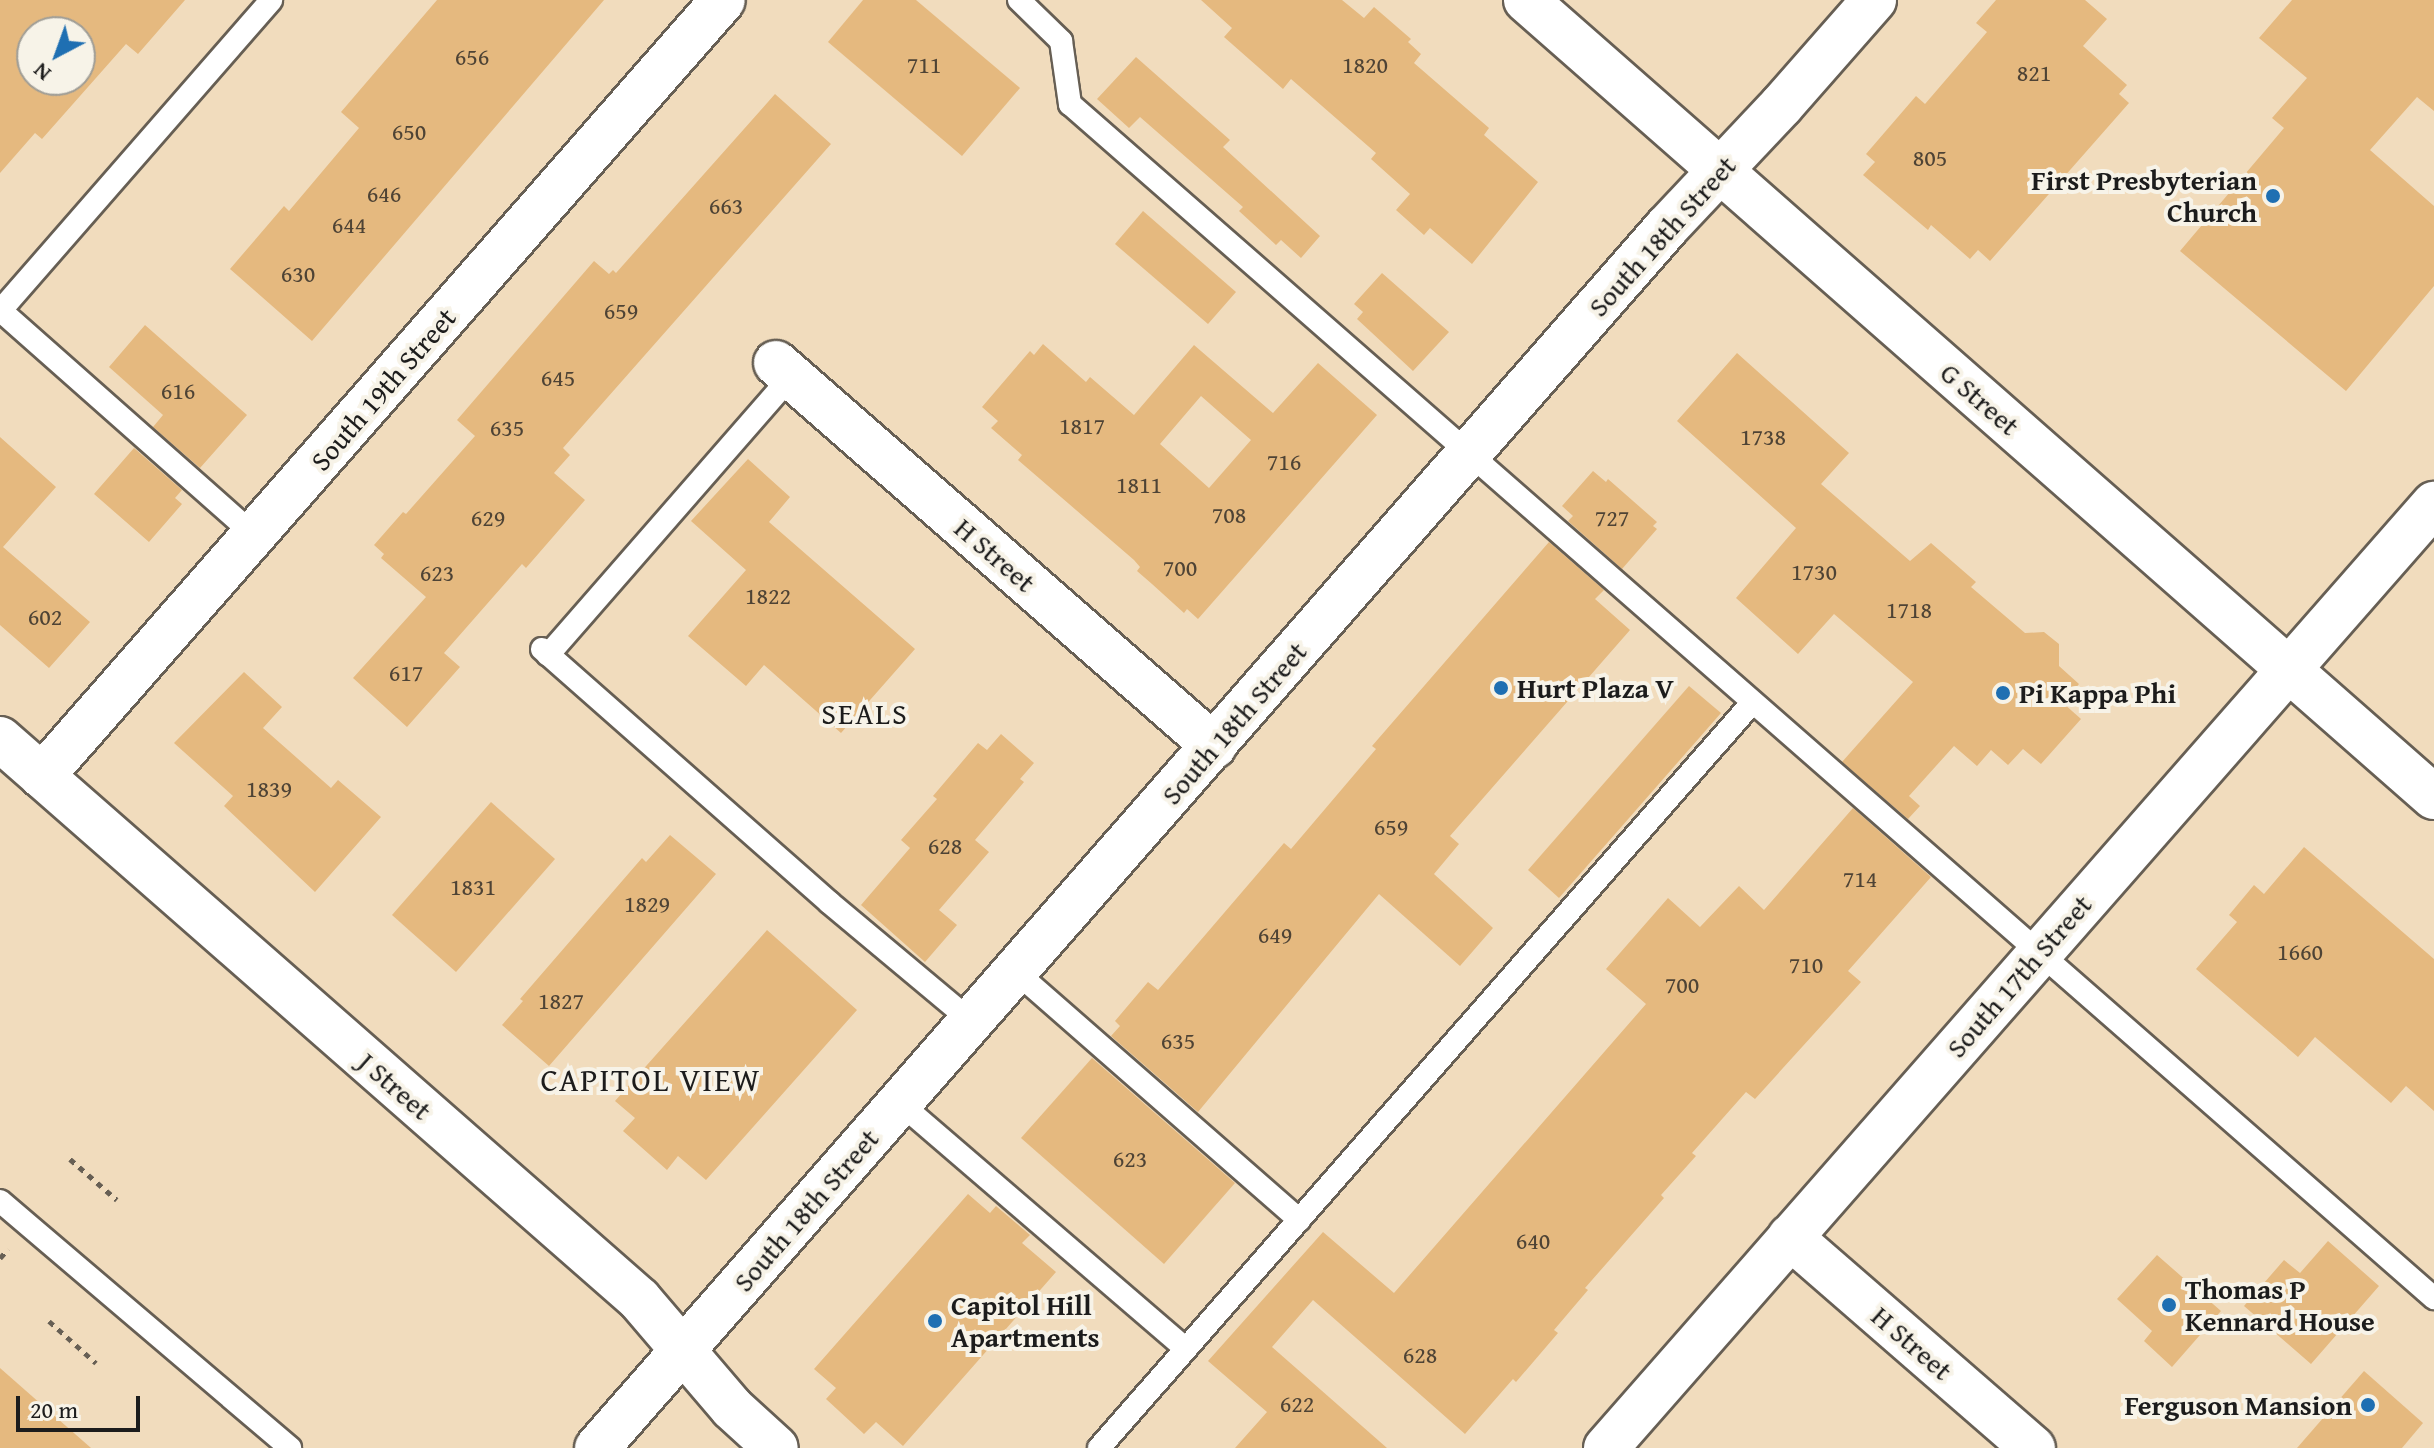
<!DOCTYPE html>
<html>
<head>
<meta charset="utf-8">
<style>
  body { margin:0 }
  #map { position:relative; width:2434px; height:1448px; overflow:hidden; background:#f1dcbd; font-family:"Gentium Book Plus",serif }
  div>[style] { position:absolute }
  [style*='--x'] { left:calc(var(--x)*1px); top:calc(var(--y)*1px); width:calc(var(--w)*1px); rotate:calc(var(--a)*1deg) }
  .building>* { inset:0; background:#e5b97f }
  .path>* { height:5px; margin-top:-2.5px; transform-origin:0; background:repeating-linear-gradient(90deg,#675f54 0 6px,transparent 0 12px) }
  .roads { filter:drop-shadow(2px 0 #675f54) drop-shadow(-2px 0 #675f54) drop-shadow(0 2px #675f54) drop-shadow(0 -2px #675f54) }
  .service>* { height:22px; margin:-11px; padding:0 11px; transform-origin:11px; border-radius:11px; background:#fff }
  .minor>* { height:44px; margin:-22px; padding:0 22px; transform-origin:22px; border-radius:22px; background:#fff }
  .tertiary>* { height:44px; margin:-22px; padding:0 22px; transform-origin:22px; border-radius:22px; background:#fff }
  .secondary>* { height:44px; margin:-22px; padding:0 22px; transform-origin:22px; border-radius:22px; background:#fff }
  .dots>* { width:22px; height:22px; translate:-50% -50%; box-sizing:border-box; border:4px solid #f7f3e8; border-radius:50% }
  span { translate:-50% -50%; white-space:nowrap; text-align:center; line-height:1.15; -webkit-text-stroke:8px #f7f3e8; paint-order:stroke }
  .number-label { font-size:24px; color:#4e4335 }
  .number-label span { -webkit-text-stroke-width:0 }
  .poi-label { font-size:28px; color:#1c1c1c; font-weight:700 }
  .right { translate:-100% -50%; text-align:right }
  .left { translate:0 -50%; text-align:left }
  .street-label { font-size:28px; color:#1c1c1c }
  .neighbourhood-label { font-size:30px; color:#1c1c1c; letter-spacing:2px }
  .quarter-label { font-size:32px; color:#1c1c1c; letter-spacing:2px }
  .north { position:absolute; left:16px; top:16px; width:80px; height:80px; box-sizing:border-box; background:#f7f3e8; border:2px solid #9f9d96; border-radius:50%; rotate:221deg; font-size:22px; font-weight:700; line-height:32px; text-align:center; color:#1c1c1c }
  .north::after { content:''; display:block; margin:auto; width:28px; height:36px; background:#1f6fb2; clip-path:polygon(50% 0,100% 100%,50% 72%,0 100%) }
  .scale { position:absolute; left:16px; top:1396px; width:124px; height:36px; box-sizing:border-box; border:4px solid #1c1c1c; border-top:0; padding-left:10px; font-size:24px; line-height:28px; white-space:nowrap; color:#1c1c1c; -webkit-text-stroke:6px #f7f3e8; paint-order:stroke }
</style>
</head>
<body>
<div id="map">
  <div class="building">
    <div style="clip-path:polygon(evenodd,0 0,185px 0,138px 54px,126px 44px,42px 139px,35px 133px,0 173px,0 0,32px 32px,80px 32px,80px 80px,32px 80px,32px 32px)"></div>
    <div style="clip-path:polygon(437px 0,604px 0,312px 341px,230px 269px,284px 206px,289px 211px,359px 128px,341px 112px)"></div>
    <div style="clip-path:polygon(863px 0,916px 0,1020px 88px,962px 156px,828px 42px)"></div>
    <div style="clip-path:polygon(1201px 0,1342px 0,1364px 18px,1374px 7px,1411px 39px,1408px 42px,1421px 54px,1414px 63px,1489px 128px,1484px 135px,1538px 182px,1472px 264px,1430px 228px,1424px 235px,1396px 210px,1410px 194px,1371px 159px,1376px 153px,1291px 79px,1283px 89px,1224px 37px,1232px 28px)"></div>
    <div style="clip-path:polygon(1996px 0,2085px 0,2107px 19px,2083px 46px,2127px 85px,2119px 94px,2129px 103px,1990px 261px,1978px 250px,1970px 259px,1931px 225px,1928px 230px,1863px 175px,1875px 162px,1866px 154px,1916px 96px,1925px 104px,1987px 32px,1976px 23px)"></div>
    <div style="clip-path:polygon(2292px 0,2434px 0,2434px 111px,2417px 97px,2370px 150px,2434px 206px,2434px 286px,2346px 391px,2180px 251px,2284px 128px,2272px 118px,2307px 78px,2259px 38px)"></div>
    <div style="clip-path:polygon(1136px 57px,1230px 140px,1223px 147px,1320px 236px,1301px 258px,1281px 240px,1276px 245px,1239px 211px,1243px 207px,1140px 117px,1129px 128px,1097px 99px)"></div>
    <div style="clip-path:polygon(775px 94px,831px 144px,563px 448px,570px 455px,554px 473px,585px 500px,526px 568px,522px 564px,444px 653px,460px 667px,407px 727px,353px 678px,426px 597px,381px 558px,384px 554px,374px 545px,403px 512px,406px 514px,475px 436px,457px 420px,594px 261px,609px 274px,613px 270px,616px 273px)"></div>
    <div style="clip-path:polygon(1143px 211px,1236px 292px,1208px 324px,1115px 244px)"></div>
    <div style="clip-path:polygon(1382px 273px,1449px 332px,1413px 371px,1357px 319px,1363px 312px,1354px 304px)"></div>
    <div style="clip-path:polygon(145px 325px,247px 415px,200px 468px,153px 427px,163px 415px,109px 367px)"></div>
    <div style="clip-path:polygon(evenodd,1043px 344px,1086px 382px,1090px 377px,1134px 415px,1194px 345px,1273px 413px,1318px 363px,1377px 415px,1198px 619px,1187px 609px,1184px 613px,1152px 584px,1137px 571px,1140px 567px,1134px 560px,1018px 460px,1022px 455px,991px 428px,998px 421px,982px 407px,1030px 351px,1034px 355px,1043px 344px,1201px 396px,1251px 440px,1209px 488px,1160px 444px,1201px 396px)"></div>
    <div style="clip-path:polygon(1737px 353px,1849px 453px,1821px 484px,1910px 561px,1931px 543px,1976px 582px,1971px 587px,2025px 633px,2044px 632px,2059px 644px,2059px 666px,2079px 684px,2063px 703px,2081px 719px,2041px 764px,2023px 749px,2008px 765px,1991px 750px,1977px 766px,1954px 746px,1909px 796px,1920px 806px,1908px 819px,1842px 762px,1913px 682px,1834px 614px,1798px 654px,1736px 598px,1796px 528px,1677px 421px)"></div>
    <div style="clip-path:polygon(0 437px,56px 487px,3px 547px,90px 622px,49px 668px,0 625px)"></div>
    <div style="clip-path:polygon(134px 448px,182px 490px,175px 498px,182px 504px,149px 542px,94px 494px)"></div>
    <div style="clip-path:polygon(748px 459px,790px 497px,769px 522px,915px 649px,841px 733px,764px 665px,746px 686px,688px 636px,746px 570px,691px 521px)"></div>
    <div style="clip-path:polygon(1593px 471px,1606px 482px,1608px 479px,1657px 522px,1653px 526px,1657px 529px,1622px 569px,1568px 521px,1573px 516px,1562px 506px)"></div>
    <div style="clip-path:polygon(1549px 542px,1604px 590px,1595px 599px,1630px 630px,1450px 836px,1459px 844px,1434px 874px,1493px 928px,1460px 966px,1379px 894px,1198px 1112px,1111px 1036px,1120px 1026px,1115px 1021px,1148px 982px,1158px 990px,1284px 843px,1291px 849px,1376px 749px,1372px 746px)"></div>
    <div style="clip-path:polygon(244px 672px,282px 707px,263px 728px,331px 788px,338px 780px,381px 817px,315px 892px,224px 806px,233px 796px,174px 743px)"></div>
    <div style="clip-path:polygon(1689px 686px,1721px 713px,1559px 898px,1528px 870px)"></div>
    <div style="clip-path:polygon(1001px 734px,1034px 763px,1020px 779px,1024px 782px,975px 840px,989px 852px,939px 910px,957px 925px,925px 962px,861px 905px,910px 848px,901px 840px,937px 799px,933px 796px,978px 743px,987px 750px)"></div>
    <div style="clip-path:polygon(491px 802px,555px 859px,456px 972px,392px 915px)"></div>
    <div style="clip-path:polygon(1853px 808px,1931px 877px,1848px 971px,1861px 982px,1755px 1099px,1746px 1092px,1692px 1153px,1696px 1156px,1661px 1195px,1664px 1198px,1585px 1288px,1588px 1290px,1554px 1330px,1558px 1333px,1516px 1382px,1513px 1379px,1465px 1434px,1313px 1300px,1272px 1347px,1387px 1448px,1235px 1448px,1267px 1412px,1208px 1361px,1323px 1232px,1394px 1293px,1646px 1004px,1606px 969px,1668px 898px,1700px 927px,1739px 886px,1764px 910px)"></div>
    <div style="clip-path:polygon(670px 835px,716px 874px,549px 1066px,502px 1025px,523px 1001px,520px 999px,642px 858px,646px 862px)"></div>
    <div style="clip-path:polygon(2304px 847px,2434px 959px,2434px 1111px,2406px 1086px,2391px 1103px,2315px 1037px,2298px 1057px,2196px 969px,2237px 922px,2229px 915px,2254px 885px,2264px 894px)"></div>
    <div style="clip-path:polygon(767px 930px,857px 1010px,706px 1180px,678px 1156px,667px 1170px,623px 1131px,635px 1118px,615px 1101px)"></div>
    <div style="clip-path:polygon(1092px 1058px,1235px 1183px,1164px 1264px,1021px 1138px)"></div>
    <div style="clip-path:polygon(968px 1194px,990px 1213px,996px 1206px,1030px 1235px,1022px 1243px,1056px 1272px,903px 1446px,876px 1422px,864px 1434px,826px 1399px,836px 1388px,814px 1369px)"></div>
    <div style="clip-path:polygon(2328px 1241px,2379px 1286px,2311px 1364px,2244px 1306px,2284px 1260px,2300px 1273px)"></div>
    <div style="clip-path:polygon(2157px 1255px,2221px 1311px,2172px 1367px,2144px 1341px,2152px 1331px,2117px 1299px)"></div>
    <div style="clip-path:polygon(0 1368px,91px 1448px,0 1448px)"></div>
    <div style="clip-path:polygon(2364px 1371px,2423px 1423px,2402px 1448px,2297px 1448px)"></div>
  </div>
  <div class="path">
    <div style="--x:70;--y:1159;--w:62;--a:41.1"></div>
    <div style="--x:0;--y:1258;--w:12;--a:-48"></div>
    <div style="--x:49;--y:1321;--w:63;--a:41.8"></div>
  </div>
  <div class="roads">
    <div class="service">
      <div style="--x:1019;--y:0;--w:59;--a:44.3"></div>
      <div style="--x:1061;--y:41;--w:64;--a:81.9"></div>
      <div style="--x:1070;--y:104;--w:1813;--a:41.2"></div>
      <div style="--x:0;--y:310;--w:339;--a:41.5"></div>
      <div style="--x:1;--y:310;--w:411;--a:-48.9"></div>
      <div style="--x:542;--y:649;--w:384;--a:41.4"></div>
      <div style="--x:830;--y:903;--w:184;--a:39.9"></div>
      <div style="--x:548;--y:655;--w:370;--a:-48.9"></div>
      <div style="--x:1015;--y:971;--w:378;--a:41.2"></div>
      <div style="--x:900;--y:1103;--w:377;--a:40.7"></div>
      <div style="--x:0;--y:1201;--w:381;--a:40.4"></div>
      <div style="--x:1099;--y:1448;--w:991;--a:-48.77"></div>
    </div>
    <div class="minor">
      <div style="--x:776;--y:363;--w:582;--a:41.17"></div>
      <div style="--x:0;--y:739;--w:850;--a:41.23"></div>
      <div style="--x:639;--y:1299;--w:143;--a:49.5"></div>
      <div style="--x:732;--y:1408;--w:59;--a:42.3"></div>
      <div style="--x:42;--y:776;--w:1032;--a:-48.73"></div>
      <div style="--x:1790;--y:1237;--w:322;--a:41"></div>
      <div style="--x:597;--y:1448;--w:1623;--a:-48.77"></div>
      <div style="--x:1667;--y:227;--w:166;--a:-46.7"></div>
      <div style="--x:1781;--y:106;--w:141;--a:-48.7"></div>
    </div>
    <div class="tertiary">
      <div style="--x:1526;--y:0;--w:1208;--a:41.28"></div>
    </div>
    <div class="secondary">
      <div style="--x:1606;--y:1448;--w:1256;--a:-48.75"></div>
    </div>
  </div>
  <div class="dots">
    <div style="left:2273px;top:196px;background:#1f6fb2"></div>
    <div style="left:1501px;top:688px;background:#1f6fb2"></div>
    <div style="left:2003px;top:693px;background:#1f6fb2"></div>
    <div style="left:2169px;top:1305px;background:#1f6fb2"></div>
    <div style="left:935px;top:1321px;background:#1f6fb2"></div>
    <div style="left:2368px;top:1405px;background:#1f6fb2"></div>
  </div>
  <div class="number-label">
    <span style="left:472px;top:57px">656</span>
    <span style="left:924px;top:65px">711</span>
    <span style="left:1365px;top:65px">1820</span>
    <span style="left:2034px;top:73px">821</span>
    <span style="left:409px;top:132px">650</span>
    <span style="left:1930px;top:158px">805</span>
    <span style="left:384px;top:194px">646</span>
    <span style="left:726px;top:206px">663</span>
    <span style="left:349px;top:225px">644</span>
    <span style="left:298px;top:274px">630</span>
    <span style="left:621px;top:311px">659</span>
    <span style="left:558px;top:378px">645</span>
    <span style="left:178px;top:391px">616</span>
    <span style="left:1082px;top:426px">1817</span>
    <span style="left:507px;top:428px">635</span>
    <span style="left:1763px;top:437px">1738</span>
    <span style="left:1284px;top:462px">716</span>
    <span style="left:1139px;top:485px">1811</span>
    <span style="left:1229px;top:515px">708</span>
    <span style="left:488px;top:518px">629</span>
    <span style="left:1612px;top:518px">727</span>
    <span style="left:1180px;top:568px">700</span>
    <span style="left:1814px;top:572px">1730</span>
    <span style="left:437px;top:573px">623</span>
    <span style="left:768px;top:596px">1822</span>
    <span style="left:1909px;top:610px">1718</span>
    <span style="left:45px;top:617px">602</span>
    <span style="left:406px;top:673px">617</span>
    <span style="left:269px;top:789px">1839</span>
    <span style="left:1391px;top:827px">659</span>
    <span style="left:945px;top:846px">628</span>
    <span style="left:1860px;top:879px">714</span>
    <span style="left:473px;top:887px">1831</span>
    <span style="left:647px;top:904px">1829</span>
    <span style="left:1275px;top:935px">649</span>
    <span style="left:2300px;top:952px">1660</span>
    <span style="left:1806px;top:965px">710</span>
    <span style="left:1682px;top:985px">700</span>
    <span style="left:561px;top:1001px">1827</span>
    <span style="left:1178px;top:1041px">635</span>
    <span style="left:1130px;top:1159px">623</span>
    <span style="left:1533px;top:1241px">640</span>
    <span style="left:1420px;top:1355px">628</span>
    <span style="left:1297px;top:1404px">622</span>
  </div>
  <div class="poi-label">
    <span class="right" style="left:2257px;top:196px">First Presbyterian<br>Church</span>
    <span class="left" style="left:1517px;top:688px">Hurt Plaza V</span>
    <span class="left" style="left:2019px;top:693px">Pi Kappa Phi</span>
    <span class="left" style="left:2185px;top:1305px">Thomas P<br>Kennard House</span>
    <span class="left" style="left:951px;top:1321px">Capitol Hill<br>Apartments</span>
    <span class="right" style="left:2352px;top:1405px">Ferguson Mansion</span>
  </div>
  <div class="street-label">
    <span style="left:1662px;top:236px;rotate:-48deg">South 18th Street</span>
    <span style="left:383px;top:389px;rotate:-49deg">South 19th Street</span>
    <span style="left:1980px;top:399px;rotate:41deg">G Street</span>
    <span style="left:995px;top:555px;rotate:41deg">H Street</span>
    <span style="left:1234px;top:723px;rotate:-49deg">South 18th Street</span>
    <span style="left:2019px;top:976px;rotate:-49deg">South 17th Street</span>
    <span style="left:395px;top:1086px;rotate:41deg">J Street</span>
    <span style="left:806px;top:1210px;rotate:-49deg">South 18th Street</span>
    <span style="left:1912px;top:1343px;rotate:41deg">H Street</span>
  </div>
  <div class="neighbourhood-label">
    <span style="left:865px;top:713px">SEALS</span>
  </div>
  <div class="quarter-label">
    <span style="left:651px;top:1080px">CAPITOL VIEW</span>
  </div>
  <div class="north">N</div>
  <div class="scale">20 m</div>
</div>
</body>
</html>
